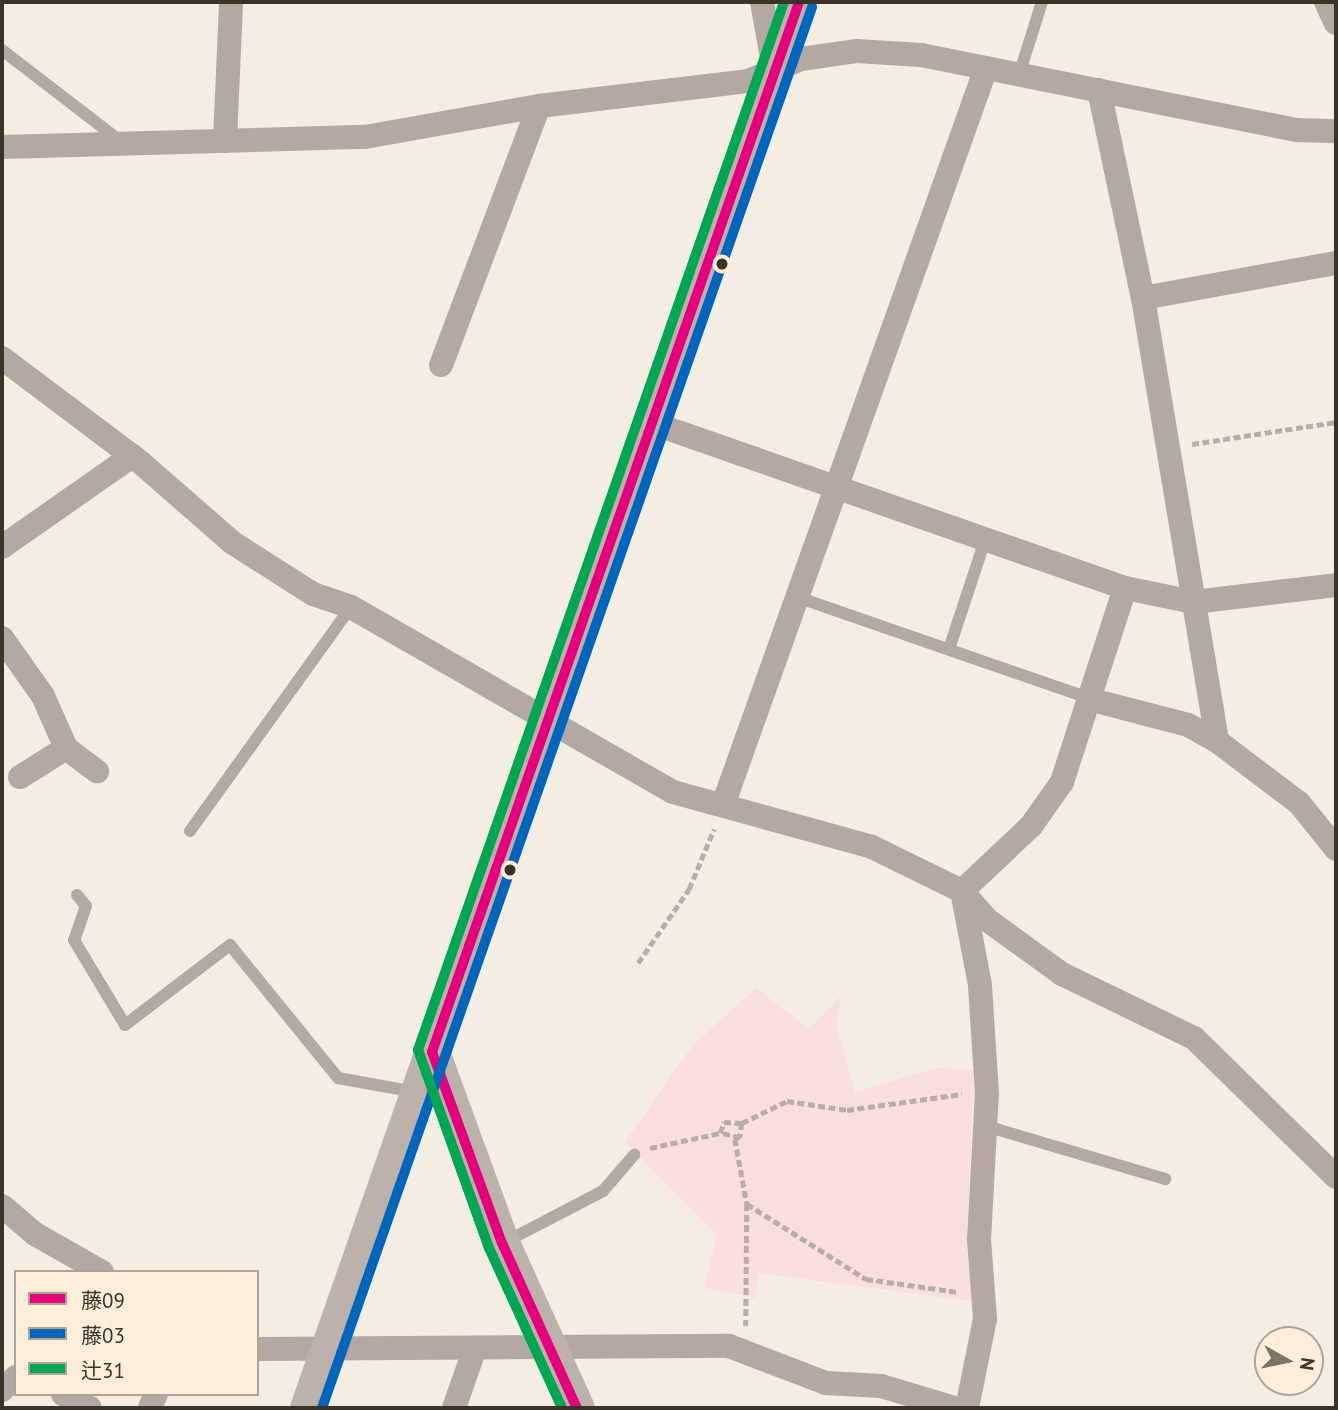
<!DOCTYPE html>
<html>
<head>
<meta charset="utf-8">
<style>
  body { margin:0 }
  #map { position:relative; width:1338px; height:1410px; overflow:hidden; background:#f4ede3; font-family:"PT Sans","Noto Sans JP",sans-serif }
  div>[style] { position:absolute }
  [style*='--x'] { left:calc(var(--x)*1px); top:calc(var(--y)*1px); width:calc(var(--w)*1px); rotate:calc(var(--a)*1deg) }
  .green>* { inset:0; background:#fadedd }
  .path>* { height:4.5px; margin-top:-2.25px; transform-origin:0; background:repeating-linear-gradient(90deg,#b7aea8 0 7px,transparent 0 10.5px) }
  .lane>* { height:12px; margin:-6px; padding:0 6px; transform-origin:6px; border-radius:6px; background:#b3a8a3 }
  .street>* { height:24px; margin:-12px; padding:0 12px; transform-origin:12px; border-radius:12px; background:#b3a8a3 }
  .secondary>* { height:35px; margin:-17.5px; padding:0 17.5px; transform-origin:17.5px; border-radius:17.5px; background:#bdb2ab }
  .bus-1>* { height:10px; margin:-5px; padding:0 5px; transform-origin:5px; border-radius:5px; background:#e5007d }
  .bus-2>* { height:10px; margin:-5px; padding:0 5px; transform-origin:5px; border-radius:5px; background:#0065bd }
  .bus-3>* { height:10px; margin:-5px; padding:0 5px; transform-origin:5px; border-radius:5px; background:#00a651 }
  .dots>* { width:19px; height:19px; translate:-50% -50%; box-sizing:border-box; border:4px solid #fceedb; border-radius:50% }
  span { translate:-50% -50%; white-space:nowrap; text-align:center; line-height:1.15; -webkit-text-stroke:5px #fceedb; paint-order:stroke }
  .frame { position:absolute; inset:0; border:4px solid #3c3327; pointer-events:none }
  .legend { position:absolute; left:14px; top:1270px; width:245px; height:126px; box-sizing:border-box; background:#fceedb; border:2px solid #afa393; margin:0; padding:9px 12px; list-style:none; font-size:21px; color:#3c3327 }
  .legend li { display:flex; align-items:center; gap:14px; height:35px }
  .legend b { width:35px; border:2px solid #afa393 }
  .north { position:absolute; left:1254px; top:1326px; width:70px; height:70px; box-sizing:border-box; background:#fceedb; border:2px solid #afa393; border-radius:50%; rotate:99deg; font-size:19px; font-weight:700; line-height:28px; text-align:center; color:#3c3327 }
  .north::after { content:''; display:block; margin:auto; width:24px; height:32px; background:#7c7469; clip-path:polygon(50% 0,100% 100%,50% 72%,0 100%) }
</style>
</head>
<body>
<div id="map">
  <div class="green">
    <div style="clip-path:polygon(756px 988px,809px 1029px,841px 996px,836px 1024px,855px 1092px,936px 1068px,974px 1070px,967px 1235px,971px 1301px,758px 1273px,756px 1298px,704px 1288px,717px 1235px,625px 1142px,693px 1045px)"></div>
  </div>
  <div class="path">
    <div style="--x:1192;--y:444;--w:146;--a:-8.7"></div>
    <div style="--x:638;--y:963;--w:90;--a:-55.4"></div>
    <div style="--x:689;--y:889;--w:65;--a:-67.4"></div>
    <div style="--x:742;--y:1123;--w:15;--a:98"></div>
    <div style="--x:740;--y:1138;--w:21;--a:-166"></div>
    <div style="--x:720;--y:1133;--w:12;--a:-70"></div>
    <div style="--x:724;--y:1122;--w:18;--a:3"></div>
    <div style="--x:742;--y:1123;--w:50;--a:-26.1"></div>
    <div style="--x:787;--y:1101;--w:61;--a:8.5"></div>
    <div style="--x:847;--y:1110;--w:116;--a:-7.9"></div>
    <div style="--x:735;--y:1139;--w:66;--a:79.5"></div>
    <div style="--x:747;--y:1204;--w:122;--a:90.5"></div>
    <div style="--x:650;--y:1148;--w:72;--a:-12.1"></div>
    <div style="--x:747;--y:1204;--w:141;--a:32.2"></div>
    <div style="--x:866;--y:1279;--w:93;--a:8"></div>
  </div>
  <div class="lane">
    <div style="--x:2;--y:50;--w:148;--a:37.6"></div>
    <div style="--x:1018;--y:78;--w:80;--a:-72.5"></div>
    <div style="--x:797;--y:597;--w:311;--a:19.1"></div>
    <div style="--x:949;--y:649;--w:115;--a:-71.7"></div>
    <div style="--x:190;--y:831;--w:276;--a:-54.3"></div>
    <div style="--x:77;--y:895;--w:14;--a:51"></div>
    <div style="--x:86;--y:906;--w:36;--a:109"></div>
    <div style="--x:74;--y:940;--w:99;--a:59"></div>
    <div style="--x:125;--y:1025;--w:132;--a:-37.3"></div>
    <div style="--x:230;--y:945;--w:171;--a:50.9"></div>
    <div style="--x:338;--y:1078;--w:79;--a:10.2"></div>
    <div style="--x:986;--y:1126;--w:187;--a:16.5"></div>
    <div style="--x:503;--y:1243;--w:113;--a:-27.5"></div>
    <div style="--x:603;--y:1191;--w:48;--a:-49.3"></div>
  </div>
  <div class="street">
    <div style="--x:762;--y:2;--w:68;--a:79.8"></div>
    <div style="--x:1326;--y:2;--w:23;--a:65"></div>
    <div style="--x:1099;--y:90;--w:213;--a:78.1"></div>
    <div style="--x:1143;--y:298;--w:449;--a:80.5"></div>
    <div style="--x:225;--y:141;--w:139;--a:-87.5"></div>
    <div style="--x:2;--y:147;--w:363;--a:-1.6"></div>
    <div style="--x:365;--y:137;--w:177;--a:-10.1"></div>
    <div style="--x:539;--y:106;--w:210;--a:-6.8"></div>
    <div style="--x:748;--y:81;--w:57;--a:-22.5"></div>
    <div style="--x:801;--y:59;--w:57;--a:-8.1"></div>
    <div style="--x:857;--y:51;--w:64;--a:3.6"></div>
    <div style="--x:921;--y:55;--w:384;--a:11.3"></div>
    <div style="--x:1298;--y:130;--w:38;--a:2"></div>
    <div style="--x:1143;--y:298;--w:196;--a:-10.3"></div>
    <div style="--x:2;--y:358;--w:173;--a:37"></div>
    <div style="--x:140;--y:462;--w:123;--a:41.1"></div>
    <div style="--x:233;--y:543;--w:95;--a:32.5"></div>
    <div style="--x:313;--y:594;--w:40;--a:18.9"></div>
    <div style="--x:351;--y:607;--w:371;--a:29.9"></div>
    <div style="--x:673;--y:792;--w:206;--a:15.4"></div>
    <div style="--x:872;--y:847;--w:100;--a:26.1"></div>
    <div style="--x:962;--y:891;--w:37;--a:49"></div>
    <div style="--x:986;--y:919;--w:94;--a:35.9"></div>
    <div style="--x:1062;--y:974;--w:147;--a:25.9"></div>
    <div style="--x:1194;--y:1038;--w:199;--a:44.4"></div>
    <div style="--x:441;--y:365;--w:277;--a:-69.3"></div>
    <div style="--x:652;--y:423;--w:501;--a:19.23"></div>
    <div style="--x:1125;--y:588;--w:70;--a:11.5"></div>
    <div style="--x:1194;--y:602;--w:143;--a:-6.8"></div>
    <div style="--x:2;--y:547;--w:159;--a:-35"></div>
    <div style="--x:2;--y:638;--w:71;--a:54.7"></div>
    <div style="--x:43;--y:696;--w:57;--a:66.1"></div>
    <div style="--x:66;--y:748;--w:39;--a:37"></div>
    <div style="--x:1092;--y:700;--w:99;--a:14.6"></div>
    <div style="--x:1188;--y:725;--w:33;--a:29"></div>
    <div style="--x:1217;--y:741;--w:103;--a:37.1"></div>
    <div style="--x:1299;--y:803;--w:59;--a:51.2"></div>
    <div style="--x:20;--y:777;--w:54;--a:-32.2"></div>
    <div style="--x:723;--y:805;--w:779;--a:-70.36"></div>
    <div style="--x:2;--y:1206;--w:43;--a:40.3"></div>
    <div style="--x:35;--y:1234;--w:77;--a:29.6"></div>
    <div style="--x:257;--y:1349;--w:472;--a:-0.4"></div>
    <div style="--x:729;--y:1346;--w:104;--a:20.9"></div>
    <div style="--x:826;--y:1383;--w:55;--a:3.1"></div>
    <div style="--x:881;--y:1386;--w:77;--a:16.6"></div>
    <div style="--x:2;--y:1390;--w:19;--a:-43"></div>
    <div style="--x:63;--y:1394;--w:30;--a:27"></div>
    <div style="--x:150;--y:1408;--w:15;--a:-67"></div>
    <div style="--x:454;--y:1408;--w:60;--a:-70.7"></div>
    <div style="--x:967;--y:1408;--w:91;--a:-78.6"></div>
    <div style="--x:985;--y:1319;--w:79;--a:-94.3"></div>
    <div style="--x:979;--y:1240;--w:146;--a:-86.9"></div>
    <div style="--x:987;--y:1094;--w:109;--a:-93.7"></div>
    <div style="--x:980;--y:985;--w:96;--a:-100.8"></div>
    <div style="--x:962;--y:891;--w:95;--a:-43.3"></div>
    <div style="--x:1031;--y:826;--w:54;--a:-54.8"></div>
    <div style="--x:1062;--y:782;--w:204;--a:-72"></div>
  </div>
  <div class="secondary">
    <div style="--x:432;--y:1052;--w:203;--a:69.9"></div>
    <div style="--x:502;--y:1243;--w:181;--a:65.6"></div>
    <div style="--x:307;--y:1408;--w:1490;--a:-70.71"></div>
  </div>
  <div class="bus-1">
    <div style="--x:432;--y:1052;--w:1112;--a:-70.73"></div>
    <div style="--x:432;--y:1052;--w:203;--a:69.9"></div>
    <div style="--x:502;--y:1243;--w:181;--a:65.6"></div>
  </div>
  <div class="bus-2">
    <div style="--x:322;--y:1408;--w:1484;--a:-70.72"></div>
  </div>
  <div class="bus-3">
    <div style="--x:562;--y:1408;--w:176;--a:-114.5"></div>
    <div style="--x:489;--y:1248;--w:210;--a:-109.7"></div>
    <div style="--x:418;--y:1050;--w:1110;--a:-70.75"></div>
  </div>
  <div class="dots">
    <div style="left:722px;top:264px;background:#3c3327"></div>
    <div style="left:510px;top:870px;background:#3c3327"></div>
  </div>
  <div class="frame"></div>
  <ul class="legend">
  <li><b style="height:9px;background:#e5007d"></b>藤09</li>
  <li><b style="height:9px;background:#0065bd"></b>藤03</li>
  <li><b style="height:9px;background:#00a651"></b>辻31</li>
  </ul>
  <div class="north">N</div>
</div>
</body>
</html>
